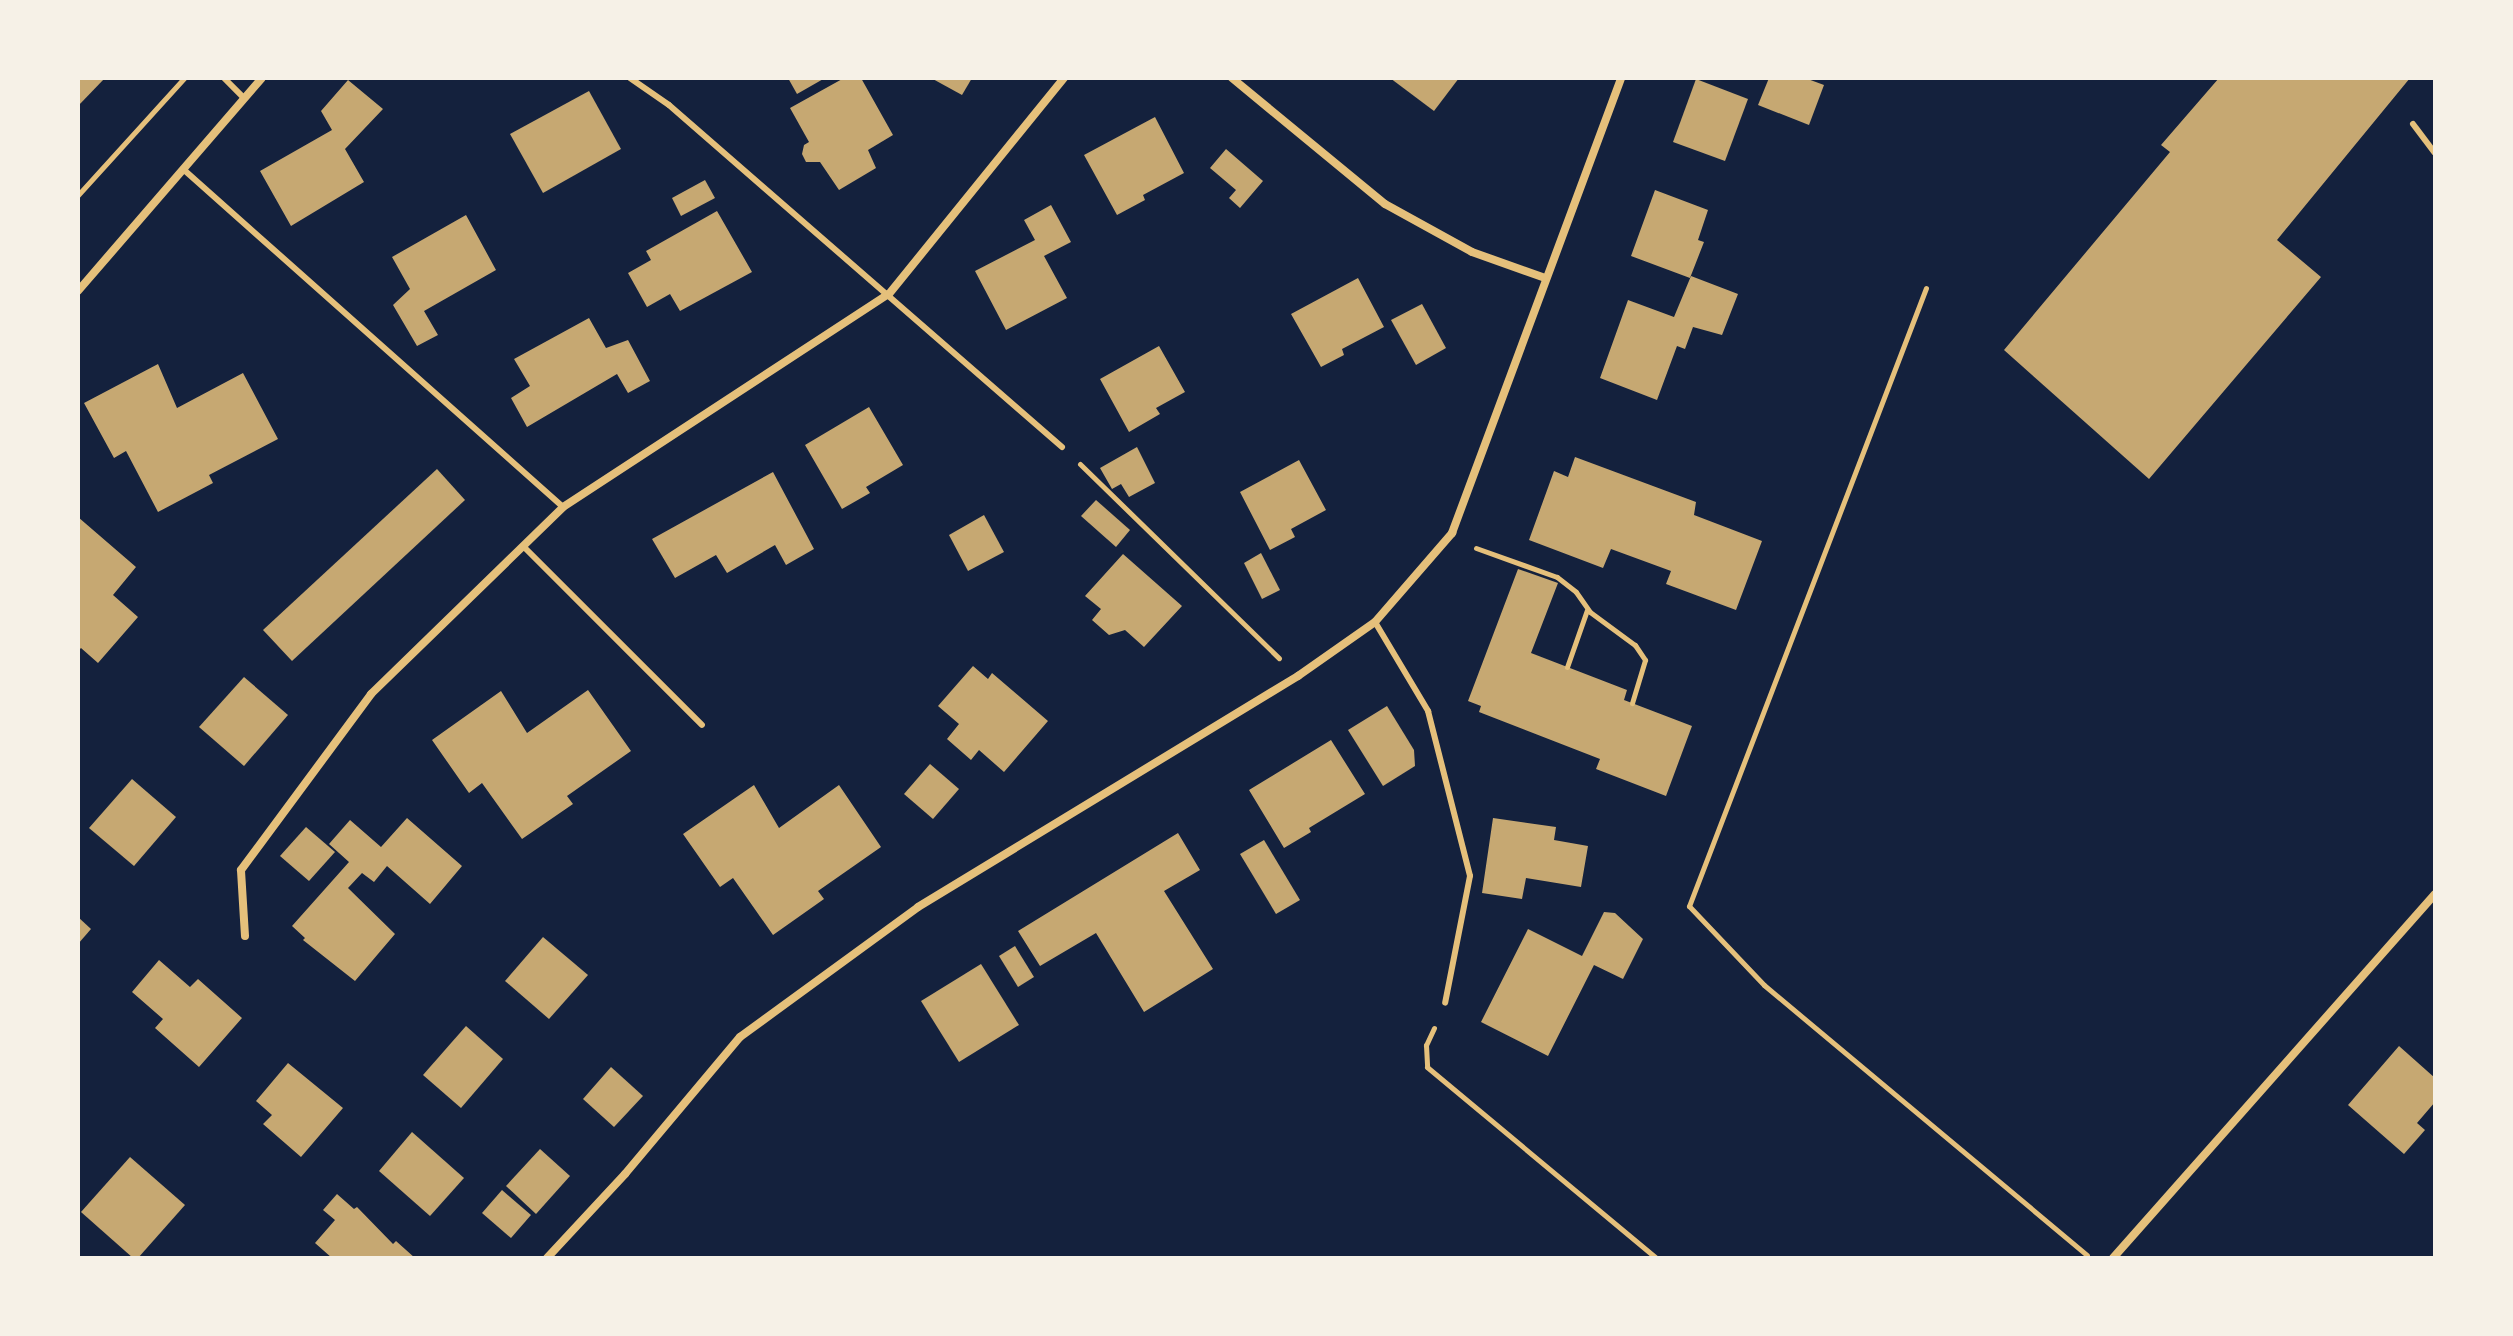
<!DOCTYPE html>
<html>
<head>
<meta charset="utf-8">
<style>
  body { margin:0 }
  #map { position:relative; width:2513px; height:1336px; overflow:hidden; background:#14213d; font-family:Raleway,sans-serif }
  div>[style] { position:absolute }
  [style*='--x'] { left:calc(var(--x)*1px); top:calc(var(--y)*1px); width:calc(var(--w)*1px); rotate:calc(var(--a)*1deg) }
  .building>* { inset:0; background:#c6a872 }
  .path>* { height:5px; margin:-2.5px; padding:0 2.5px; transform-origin:2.5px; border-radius:2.5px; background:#e5c07b }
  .service>* { height:6px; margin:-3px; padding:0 3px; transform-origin:3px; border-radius:3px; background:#e5c07b }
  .minor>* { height:8px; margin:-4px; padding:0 4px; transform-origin:4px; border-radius:4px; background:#e5c07b }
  span { translate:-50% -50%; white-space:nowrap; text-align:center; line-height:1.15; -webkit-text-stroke:7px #f6f1e7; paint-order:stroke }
  .frame { position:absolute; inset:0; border:80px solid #f6f1e7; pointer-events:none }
</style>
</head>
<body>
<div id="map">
  <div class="building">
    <div style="clip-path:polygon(78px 78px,105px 78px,78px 106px)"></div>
    <div style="clip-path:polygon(788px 78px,825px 78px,797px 94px)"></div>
    <div style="clip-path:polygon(844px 78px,861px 78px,893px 135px,868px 150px,876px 168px,839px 190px,820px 162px,806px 162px,802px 154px,804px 145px,809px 142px,790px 108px)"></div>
    <div style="clip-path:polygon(931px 78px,972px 78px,962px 95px)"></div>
    <div style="clip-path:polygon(1390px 78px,1459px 78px,1434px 111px)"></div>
    <div style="clip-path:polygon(1769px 78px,1805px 78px,1824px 85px,1809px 125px,1758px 105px)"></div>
    <div style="clip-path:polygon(2219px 78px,2410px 78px,2277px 240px,2321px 277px,2149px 479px,2004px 350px,2170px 152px,2161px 145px)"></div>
    <div style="clip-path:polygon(1696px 79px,1748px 99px,1725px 161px,1673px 142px)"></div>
    <div style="clip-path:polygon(348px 80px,383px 109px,345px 149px,364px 182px,291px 226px,260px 171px,332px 130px,321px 111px)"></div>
    <div style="clip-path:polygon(589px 91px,621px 149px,543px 193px,510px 134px)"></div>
    <div style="clip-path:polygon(1155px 117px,1184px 173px,1143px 195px,1145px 200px,1117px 215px,1084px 155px)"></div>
    <div style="clip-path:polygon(1226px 149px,1263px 181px,1240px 208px,1229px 198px,1236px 190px,1210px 168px)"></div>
    <div style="clip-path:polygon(705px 180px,715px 198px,681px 216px,672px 198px)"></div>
    <div style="clip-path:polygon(1655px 190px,1708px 210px,1698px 240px,1704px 242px,1690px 278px,1631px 256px)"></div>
    <div style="clip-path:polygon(1051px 205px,1071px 242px,1044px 256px,1067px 298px,1006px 330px,975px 271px,1035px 240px,1024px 220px)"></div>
    <div style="clip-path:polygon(717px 211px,752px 272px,680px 311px,670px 294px,647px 307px,628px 273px,651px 260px,646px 251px)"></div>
    <div style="clip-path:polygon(466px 215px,496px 270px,424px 311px,438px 335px,417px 346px,393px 305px,410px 289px,392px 257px)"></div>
    <div style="clip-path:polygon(1691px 276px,1738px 294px,1722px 335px,1693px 327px,1685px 349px,1677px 346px,1657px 400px,1600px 378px,1628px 300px,1674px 317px)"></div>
    <div style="clip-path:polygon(1358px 278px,1384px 327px,1342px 349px,1344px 355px,1321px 367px,1291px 314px)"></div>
    <div style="clip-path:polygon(1422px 304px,1446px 348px,1416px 365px,1391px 320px)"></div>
    <div style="clip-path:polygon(589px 318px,606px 348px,628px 340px,650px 381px,628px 393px,617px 374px,527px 427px,511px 398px,530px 386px,514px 359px)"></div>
    <div style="clip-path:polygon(1159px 346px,1185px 392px,1156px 408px,1160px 414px,1129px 432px,1100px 379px)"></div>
    <div style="clip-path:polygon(158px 364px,177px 408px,243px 373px,278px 439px,209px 475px,213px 483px,158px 512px,126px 451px,114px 458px,84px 403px)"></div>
    <div style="clip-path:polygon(869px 407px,903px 465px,866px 487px,870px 493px,842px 509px,805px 445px)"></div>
    <div style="clip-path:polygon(1137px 447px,1155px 483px,1129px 497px,1121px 484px,1112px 489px,1100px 468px)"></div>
    <div style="clip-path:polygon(1575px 457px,1696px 502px,1694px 515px,1762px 541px,1736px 610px,1666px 584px,1671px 571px,1611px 549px,1603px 568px,1529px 540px,1554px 471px,1568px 477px)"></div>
    <div style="clip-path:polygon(1299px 460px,1326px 510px,1291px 529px,1295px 537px,1270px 550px,1240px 492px)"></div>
    <div style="clip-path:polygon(437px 469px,465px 500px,292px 661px,263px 630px)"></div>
    <div style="clip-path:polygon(773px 472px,814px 549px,786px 565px,775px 545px,727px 573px,716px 555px,675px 578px,652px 539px)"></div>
    <div style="clip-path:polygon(1096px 500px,1130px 530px,1116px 547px,1081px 516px)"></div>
    <div style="clip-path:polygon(984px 515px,1004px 552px,968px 571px,949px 535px)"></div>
    <div style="clip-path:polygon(78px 517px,136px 567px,113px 595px,138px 617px,98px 663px,81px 648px,78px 651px)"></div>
    <div style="clip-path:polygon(1261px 553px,1280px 590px,1262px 599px,1244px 563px)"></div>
    <div style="clip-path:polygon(1123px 554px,1182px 606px,1144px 647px,1125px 630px,1109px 635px,1092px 620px,1101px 609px,1085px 596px)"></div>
    <div style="clip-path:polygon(1518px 569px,1558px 583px,1531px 653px,1627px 690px,1624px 700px,1692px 726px,1666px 796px,1596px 769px,1600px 759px,1479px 712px,1481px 706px,1468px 701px)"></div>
    <div style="clip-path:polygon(973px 666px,988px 679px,992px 673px,1048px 721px,1004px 772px,979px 750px,971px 760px,947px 739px,959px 724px,938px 706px)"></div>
    <div style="clip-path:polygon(244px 677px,288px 715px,244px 766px,199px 727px)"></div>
    <div style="clip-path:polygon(588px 690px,631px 751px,567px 796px,573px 804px,522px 839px,482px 783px,469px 793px,432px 740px,501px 691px,527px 733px)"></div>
    <div style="clip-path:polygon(1387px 706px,1414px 750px,1415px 766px,1383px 786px,1348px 730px)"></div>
    <div style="clip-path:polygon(1331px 740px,1365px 794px,1309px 828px,1311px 832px,1284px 848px,1249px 790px)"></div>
    <div style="clip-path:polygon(930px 764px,959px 789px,933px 819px,904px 794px)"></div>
    <div style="clip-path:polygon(132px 779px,176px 817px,134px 866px,89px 828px)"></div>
    <div style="clip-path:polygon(754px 785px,779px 828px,839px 785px,881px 847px,818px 891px,824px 899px,773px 935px,733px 878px,720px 887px,683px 834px)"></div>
    <div style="clip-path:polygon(407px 818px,462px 866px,430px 904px,387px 866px,374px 882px,362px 873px,348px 888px,395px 934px,355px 981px,303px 940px,305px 938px,292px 926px,349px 862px,329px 844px,350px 820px,381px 847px)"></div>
    <div style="clip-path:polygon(1493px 818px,1556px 827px,1554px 840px,1588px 846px,1581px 887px,1526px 878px,1522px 899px,1482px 893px)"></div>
    <div style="clip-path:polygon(306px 827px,335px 852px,309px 881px,280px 856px)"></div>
    <div style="clip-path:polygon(1178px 833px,1200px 870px,1164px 891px,1213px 969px,1144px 1012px,1096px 933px,1040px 966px,1018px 931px)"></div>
    <div style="clip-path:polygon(1264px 840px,1300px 900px,1276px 914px,1240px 854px)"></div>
    <div style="clip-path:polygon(1604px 912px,1615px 913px,1643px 939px,1623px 979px,1594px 965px,1548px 1056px,1481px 1022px,1528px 929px,1582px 956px)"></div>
    <div style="clip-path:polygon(78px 917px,91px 929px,78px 944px)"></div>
    <div style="clip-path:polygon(543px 937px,588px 975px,549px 1019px,505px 981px)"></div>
    <div style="clip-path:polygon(1015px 946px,1034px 977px,1018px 987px,999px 956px)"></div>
    <div style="clip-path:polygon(159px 960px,190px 987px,198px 979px,242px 1018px,199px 1067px,155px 1028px,163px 1019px,132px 992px)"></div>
    <div style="clip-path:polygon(981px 964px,1019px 1025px,959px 1062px,921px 1001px)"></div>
    <div style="clip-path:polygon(466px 1026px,503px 1059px,461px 1108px,423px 1075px)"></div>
    <div style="clip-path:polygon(2399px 1046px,2435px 1078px,2435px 1102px,2417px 1123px,2425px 1130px,2404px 1154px,2348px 1105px)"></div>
    <div style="clip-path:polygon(288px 1063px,343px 1108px,301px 1157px,263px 1124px,272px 1115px,256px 1101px)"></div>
    <div style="clip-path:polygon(611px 1067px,643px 1096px,614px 1127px,583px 1099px)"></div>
    <div style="clip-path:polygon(412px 1132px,464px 1178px,430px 1216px,379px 1171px)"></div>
    <div style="clip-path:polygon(540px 1149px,570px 1176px,536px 1214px,506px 1186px)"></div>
    <div style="clip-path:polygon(130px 1157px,185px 1205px,138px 1258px,133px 1258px,81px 1212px)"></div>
    <div style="clip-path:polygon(502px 1190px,531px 1215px,511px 1238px,482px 1213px)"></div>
    <div style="clip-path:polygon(337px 1194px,354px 1209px,357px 1207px,393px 1244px,396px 1241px,415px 1258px,332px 1258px,315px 1243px,335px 1220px,323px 1210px)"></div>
  </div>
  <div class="path">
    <div style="--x:78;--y:195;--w:158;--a:-47.8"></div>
    <div style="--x:1926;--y:288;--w:662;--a:110.98"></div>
    <div style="--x:1689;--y:906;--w:109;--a:46.5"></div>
    <div style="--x:1764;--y:985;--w:421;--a:39.9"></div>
    <div style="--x:1080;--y:464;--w:278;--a:44.3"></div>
    <div style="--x:1476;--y:548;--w:86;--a:19.7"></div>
    <div style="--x:1557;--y:577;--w:24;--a:38"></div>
    <div style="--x:1576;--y:592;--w:24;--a:55"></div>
    <div style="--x:1590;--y:612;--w:56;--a:36.3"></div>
    <div style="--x:1635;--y:645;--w:18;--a:56"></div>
    <div style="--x:1645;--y:660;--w:45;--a:106.8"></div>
    <div style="--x:1567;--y:667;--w:60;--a:-70.7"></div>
    <div style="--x:1434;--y:1028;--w:19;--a:115"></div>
    <div style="--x:1426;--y:1045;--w:22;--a:87"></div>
    <div style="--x:1427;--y:1067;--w:298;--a:39.8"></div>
  </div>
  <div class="service">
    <div style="--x:224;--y:78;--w:28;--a:45"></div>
    <div style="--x:630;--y:78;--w:47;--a:34.7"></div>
    <div style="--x:669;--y:105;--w:521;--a:41.03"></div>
    <div style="--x:2413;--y:124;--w:36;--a:53"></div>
    <div style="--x:183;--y:169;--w:509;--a:41.65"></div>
    <div style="--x:523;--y:546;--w:253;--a:45"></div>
    <div style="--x:1375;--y:622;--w:104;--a:59.2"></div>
    <div style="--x:1428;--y:711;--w:170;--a:75.7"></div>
    <div style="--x:1470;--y:876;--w:129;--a:101.1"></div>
  </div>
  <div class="minor">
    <div style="--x:1232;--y:78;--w:198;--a:39.5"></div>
    <div style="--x:1385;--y:204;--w:99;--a:28.9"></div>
    <div style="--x:1472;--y:252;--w:77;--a:19.6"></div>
    <div style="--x:78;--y:291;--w:281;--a:-49.2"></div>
    <div style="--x:245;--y:936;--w:66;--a:-93.5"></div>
    <div style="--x:241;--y:870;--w:219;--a:-53.5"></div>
    <div style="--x:371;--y:694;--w:268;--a:-44.2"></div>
    <div style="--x:563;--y:507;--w:389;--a:-33.2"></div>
    <div style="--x:889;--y:294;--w:278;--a:-51"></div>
    <div style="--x:547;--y:1258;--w:115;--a:-47.1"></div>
    <div style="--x:625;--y:1174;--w:179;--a:-50"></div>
    <div style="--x:740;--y:1037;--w:220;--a:-36.1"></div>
    <div style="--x:918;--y:907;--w:445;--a:-31.3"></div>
    <div style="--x:1298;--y:676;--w:94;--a:-35"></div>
    <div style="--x:1375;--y:622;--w:118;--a:-49.1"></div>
    <div style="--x:1452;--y:533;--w:485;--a:-69.6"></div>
    <div style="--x:2113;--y:1258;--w:486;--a:-48.5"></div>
  </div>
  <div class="frame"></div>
</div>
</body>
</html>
